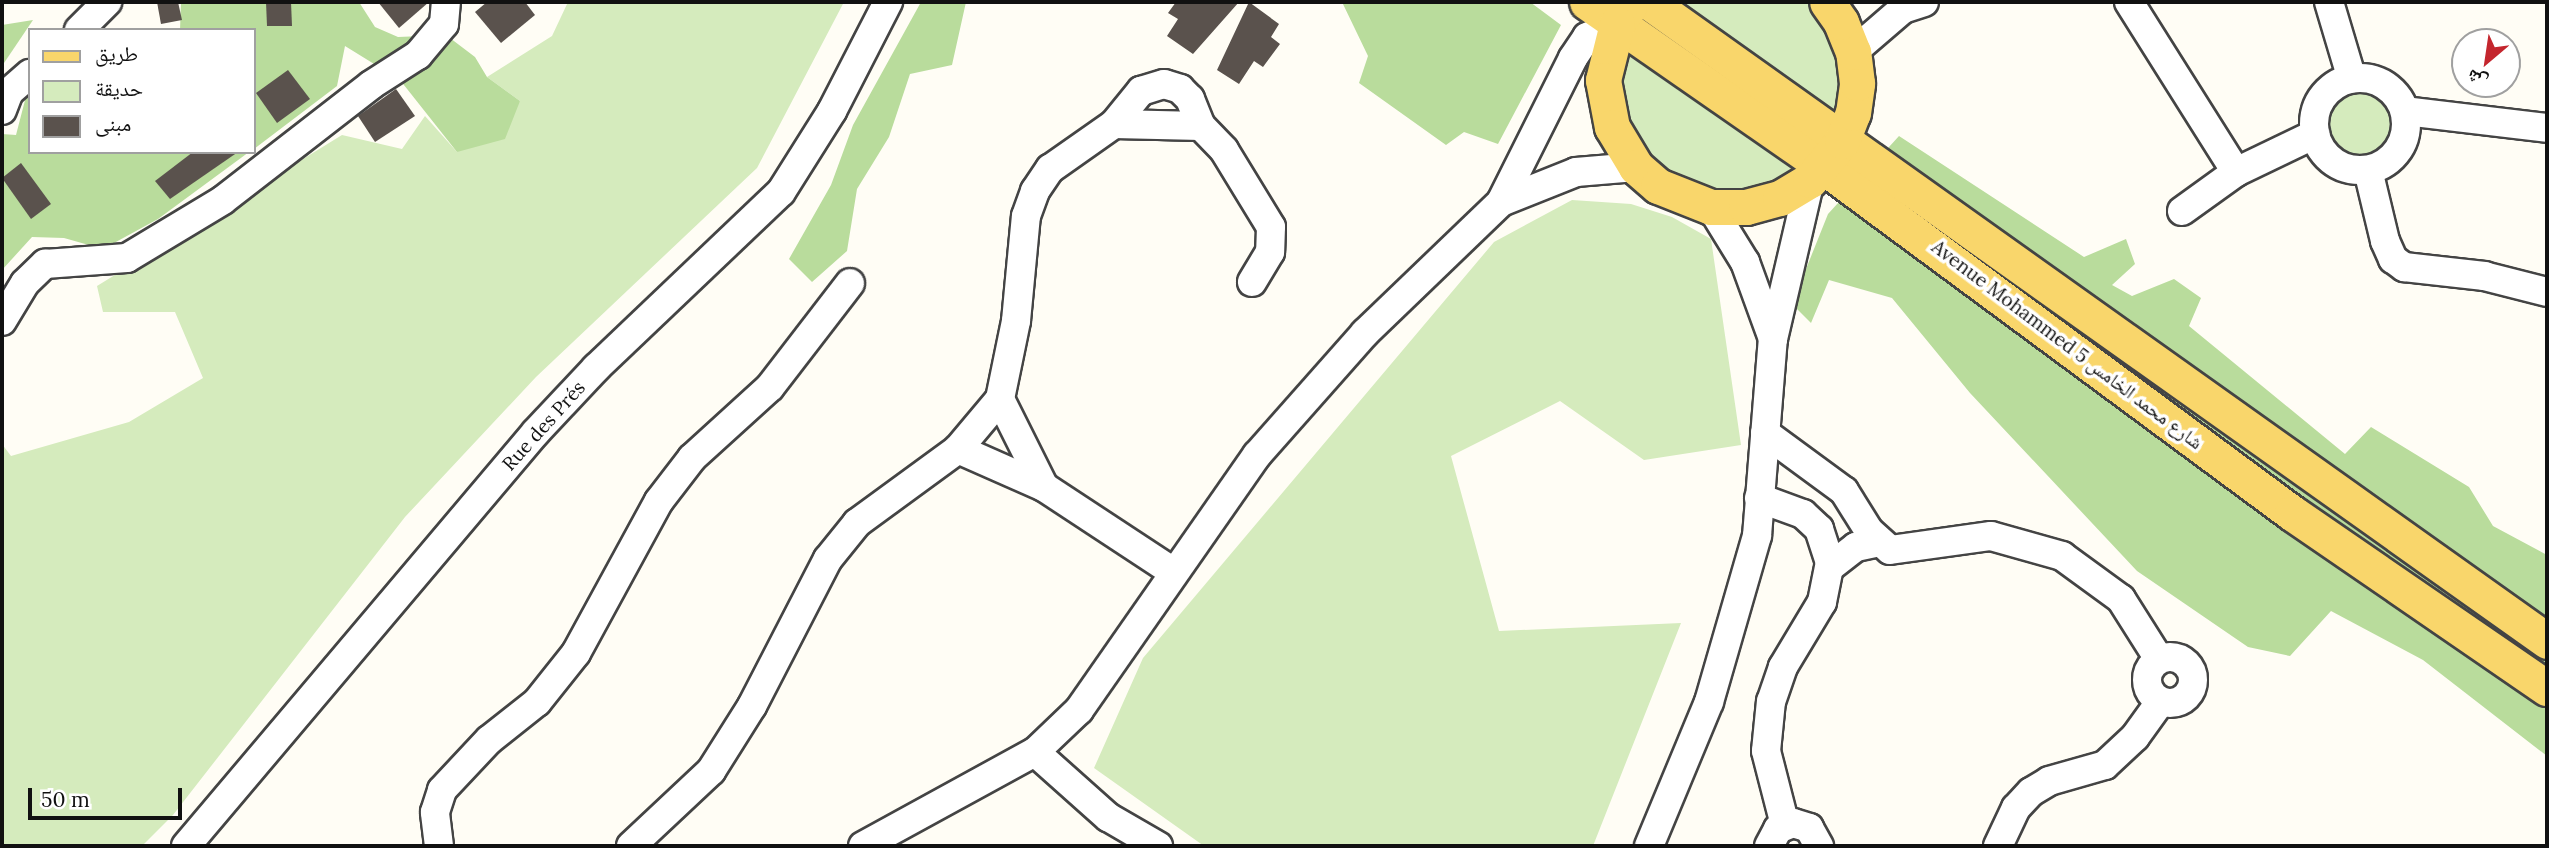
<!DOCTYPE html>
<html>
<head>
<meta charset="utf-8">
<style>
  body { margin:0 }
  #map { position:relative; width:2549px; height:848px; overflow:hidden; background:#fffdf5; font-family:Lora,"Noto Naskh Arabic",serif }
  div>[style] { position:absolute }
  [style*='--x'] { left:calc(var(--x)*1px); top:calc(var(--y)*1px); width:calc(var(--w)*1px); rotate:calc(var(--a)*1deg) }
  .green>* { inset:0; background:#d5ebbd }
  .round { border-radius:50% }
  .forest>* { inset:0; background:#b9dc9c }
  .building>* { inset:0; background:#5a524d }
  .roads { filter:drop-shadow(2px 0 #444) drop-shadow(-2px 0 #444) drop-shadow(0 2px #444) drop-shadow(0 -2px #444) }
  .minor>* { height:28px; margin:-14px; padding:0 14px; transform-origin:14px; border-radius:14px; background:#fff }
  .minor>.ring { margin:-14px; padding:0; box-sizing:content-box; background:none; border:28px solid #fff; border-radius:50% }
  .major>* { height:35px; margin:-17.5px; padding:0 17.5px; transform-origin:17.5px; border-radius:17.5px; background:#f9d66b }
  span { translate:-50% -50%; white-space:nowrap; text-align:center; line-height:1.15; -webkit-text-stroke:7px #fff; paint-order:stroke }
  .street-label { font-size:19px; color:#111 }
  .frame { position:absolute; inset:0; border:4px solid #111; pointer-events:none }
  .legend { position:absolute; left:28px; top:28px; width:228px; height:126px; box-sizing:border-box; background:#fff; border:2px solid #a0a0a0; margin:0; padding:9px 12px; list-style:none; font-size:21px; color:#111 }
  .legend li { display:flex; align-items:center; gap:14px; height:35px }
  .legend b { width:35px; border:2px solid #a0a0a0 }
  .north { position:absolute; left:2451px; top:28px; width:70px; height:70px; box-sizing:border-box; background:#fff; border:2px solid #a0a0a0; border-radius:50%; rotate:209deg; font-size:19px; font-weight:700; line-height:28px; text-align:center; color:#111 }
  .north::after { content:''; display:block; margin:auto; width:24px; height:32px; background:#c4262e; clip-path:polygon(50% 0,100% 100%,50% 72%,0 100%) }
  .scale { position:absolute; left:28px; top:788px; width:154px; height:32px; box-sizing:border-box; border:4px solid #111; border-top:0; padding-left:9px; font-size:21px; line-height:24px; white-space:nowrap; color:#111; -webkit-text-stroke:5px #fff; paint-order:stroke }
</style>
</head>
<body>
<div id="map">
  <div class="green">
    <div style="clip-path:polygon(568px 2px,844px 2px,757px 168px,536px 377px,405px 517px,173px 815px,142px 846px,2px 846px,2px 444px,11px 456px,129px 422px,203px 378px,175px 312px,103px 312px,97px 286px,342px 135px,402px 149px,425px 116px,457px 152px,520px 101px,487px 77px,552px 36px)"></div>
    <div style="clip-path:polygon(1675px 2px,1807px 2px,1830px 32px,1841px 72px,1836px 112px)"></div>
    <div style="clip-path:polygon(1626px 48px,1797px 168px,1786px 179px,1748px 193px,1706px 193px,1668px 177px,1639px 149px,1621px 113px,1617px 72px)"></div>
    <div class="round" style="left:2323px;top:89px;width:70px;height:70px"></div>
    <div style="clip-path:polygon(1572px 200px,1631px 204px,1672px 217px,1711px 239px,1741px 445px,1644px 460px,1560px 401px,1451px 456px,1499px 631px,1681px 623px,1593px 846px,1204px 846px,1094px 768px,1143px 658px,1494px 242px)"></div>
  </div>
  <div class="forest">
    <div style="clip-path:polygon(181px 2px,359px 2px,375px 27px,398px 37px,446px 35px,475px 57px,487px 77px,520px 101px,505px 139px,457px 152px,400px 80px,345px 46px,337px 86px,254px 149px,254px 30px,180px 30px)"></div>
    <div style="clip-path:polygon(921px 2px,966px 2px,952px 65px,910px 74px,889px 137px,857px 189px,847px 251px,812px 282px,789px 259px,831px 185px,853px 125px)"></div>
    <div style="clip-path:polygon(1342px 2px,1530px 2px,1561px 25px,1498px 144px,1464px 132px,1446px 145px,1359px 83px,1368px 56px)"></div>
    <div style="clip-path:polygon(33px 20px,2px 66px,2px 25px)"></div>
    <div style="clip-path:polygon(30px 81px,30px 152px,249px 152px,158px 219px,103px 249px,64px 238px,32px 237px,2px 270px,2px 134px,16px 135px)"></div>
    <div style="clip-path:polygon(1899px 136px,2084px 257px,2126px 239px,2135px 264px,2112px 285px,2132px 296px,2174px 279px,2201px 298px,2189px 326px,2345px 454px,2371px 427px,2469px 487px,2493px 526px,2547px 555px,2547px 756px,2423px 660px,2331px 611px,2290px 656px,2248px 647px,2137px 571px,1970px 393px,1892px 298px,1829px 280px,1811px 323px,1792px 304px,1828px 214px)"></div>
  </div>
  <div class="building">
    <div style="clip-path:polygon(157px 2px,178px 2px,182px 20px,161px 24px)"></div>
    <div style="clip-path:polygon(266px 2px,291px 2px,292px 26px,267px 26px)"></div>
    <div style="clip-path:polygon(378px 2px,429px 2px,399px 28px)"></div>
    <div style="clip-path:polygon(487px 2px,525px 2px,535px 15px,501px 43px,475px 12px)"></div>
    <div style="clip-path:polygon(1176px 2px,1239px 2px,1193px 54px,1167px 36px,1178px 19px,1168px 13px)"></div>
    <div style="clip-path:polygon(1249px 2px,1279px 24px,1271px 37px,1280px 44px,1263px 67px,1254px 61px,1239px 84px,1217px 70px)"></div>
    <div style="clip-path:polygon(288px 70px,310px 99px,277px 123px,256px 93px)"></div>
    <div style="clip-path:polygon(396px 89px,415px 116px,375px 142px,358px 116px)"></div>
    <div style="clip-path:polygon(193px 152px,238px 152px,170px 199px,155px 181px)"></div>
    <div style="clip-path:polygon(21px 163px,51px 204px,31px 219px,2px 178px)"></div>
  </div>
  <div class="roads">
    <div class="minor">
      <div style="--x:2129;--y:2;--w:201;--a:57.8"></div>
      <div style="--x:2329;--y:2;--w:80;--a:73.4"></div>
      <div style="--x:79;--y:30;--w:40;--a:-45"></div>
      <div style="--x:1853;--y:52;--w:66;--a:-40.7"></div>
      <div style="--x:1903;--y:9;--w:22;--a:-18"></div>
      <div class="ring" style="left:2314px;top:78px;width:64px;height:64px"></div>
      <div style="--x:2;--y:110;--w:19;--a:-69"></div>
      <div style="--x:9;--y:92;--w:28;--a:-41"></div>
      <div style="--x:2405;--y:111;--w:143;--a:6.8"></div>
      <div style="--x:1114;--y:124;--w:43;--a:-50.7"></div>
      <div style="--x:1141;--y:91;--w:24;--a:-17"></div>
      <div style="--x:1164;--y:84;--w:17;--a:17"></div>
      <div style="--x:1180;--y:89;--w:14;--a:45"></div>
      <div style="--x:1190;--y:99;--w:29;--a:68"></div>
      <div style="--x:2368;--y:170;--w:73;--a:76.5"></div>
      <div style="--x:2385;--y:241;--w:20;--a:66"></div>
      <div style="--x:2393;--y:259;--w:14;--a:36"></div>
      <div style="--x:2404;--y:267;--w:81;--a:6.4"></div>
      <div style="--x:2484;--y:276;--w:65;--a:14.3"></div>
      <div style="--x:1501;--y:202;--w:81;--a:-21.8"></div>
      <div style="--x:1576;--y:172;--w:60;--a:-4.8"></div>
      <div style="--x:1711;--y:207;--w:65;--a:58.3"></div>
      <div style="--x:1745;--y:262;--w:82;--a:70"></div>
      <div style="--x:2182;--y:211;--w:67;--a:-35.8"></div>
      <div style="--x:2236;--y:172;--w:88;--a:-25.7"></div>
      <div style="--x:2;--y:321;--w:44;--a:-58.8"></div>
      <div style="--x:25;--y:283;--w:28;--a:-44"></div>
      <div style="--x:45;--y:264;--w:82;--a:-4.2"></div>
      <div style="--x:127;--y:258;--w:112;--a:-31.1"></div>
      <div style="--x:223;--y:200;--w:187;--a:-37.8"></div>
      <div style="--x:371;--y:85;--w:56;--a:-32.6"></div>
      <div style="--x:418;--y:55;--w:40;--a:-50"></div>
      <div style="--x:444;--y:24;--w:22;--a:-85"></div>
      <div style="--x:1000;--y:399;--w:98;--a:63.4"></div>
      <div style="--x:1044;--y:487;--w:153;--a:33.3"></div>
      <div style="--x:1765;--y:433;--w:98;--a:36.3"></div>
      <div style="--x:1844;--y:491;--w:47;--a:58"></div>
      <div style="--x:1869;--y:531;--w:28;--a:42"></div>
      <div style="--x:1890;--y:550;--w:102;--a:-7.9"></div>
      <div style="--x:1991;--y:536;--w:74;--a:15.7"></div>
      <div style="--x:2062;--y:556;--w:73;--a:36.1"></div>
      <div style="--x:2121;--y:599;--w:71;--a:57.7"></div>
      <div style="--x:958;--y:449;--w:94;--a:23.8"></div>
      <div style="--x:1759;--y:498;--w:47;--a:20"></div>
      <div style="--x:1803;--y:514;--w:22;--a:43"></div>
      <div style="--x:1819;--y:529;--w:35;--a:72"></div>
      <div style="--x:1830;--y:562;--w:41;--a:101.3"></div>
      <div style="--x:1822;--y:602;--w:76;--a:121"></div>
      <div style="--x:1783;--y:667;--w:36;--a:109"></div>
      <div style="--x:1771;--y:701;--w:50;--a:95.7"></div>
      <div style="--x:1766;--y:751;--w:76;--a:75.6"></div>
      <div style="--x:1830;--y:567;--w:33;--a:-38"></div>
      <div style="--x:1856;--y:547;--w:24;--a:-12"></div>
      <div class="ring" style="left:2147px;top:657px;width:18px;height:18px"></div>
      <div style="--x:1035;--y:752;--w:98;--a:41.7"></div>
      <div style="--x:1108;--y:817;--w:58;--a:30.1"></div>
      <div style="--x:186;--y:846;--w:542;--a:-49.79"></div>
      <div style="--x:536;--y:432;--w:88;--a:-46.8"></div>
      <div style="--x:596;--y:368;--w:255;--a:-43.6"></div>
      <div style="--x:781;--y:192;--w:96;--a:-57.8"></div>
      <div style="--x:832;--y:111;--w:123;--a:-62.8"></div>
      <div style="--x:439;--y:846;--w:34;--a:-97"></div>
      <div style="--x:435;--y:812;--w:23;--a:-72"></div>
      <div style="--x:442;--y:790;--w:69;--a:-46.8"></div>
      <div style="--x:489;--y:740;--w:61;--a:-38.4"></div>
      <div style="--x:537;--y:702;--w:63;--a:-51.5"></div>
      <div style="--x:576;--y:653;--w:173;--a:-61.4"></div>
      <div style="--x:659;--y:501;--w:54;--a:-52.5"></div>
      <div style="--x:692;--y:458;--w:105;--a:-42.3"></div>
      <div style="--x:770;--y:387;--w:131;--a:-52.4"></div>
      <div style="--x:631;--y:846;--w:110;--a:-43.2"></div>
      <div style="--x:711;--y:771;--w:77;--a:-57.8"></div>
      <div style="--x:752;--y:706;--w:165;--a:-62.7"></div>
      <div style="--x:828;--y:559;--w:46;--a:-51.1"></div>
      <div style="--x:857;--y:523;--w:125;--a:-36.2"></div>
      <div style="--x:958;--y:449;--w:65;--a:-50"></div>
      <div style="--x:1000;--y:399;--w:80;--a:-78.4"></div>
      <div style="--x:1016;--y:321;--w:105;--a:-84.6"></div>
      <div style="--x:1026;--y:216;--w:27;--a:-70"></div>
      <div style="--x:1035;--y:191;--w:27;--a:-56"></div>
      <div style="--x:1050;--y:169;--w:78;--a:-35.1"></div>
      <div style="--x:1114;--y:124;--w:87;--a:1.3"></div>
      <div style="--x:1201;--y:126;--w:33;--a:46"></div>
      <div style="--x:1224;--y:150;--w:90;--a:58.6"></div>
      <div style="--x:1271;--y:227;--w:25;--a:92"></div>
      <div style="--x:1270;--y:252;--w:35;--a:121"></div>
      <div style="--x:863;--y:846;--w:196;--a:-28.7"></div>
      <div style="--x:1035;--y:752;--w:61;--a:-43.7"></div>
      <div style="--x:1079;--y:710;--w:311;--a:-55.1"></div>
      <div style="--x:1257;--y:455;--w:163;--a:-48.5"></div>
      <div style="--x:1365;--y:333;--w:189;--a:-43.9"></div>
      <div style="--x:1501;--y:202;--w:161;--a:-63.4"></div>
      <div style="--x:1573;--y:58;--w:25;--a:-56"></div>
      <div style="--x:1587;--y:37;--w:33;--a:-23"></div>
      <div style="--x:1649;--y:846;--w:156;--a:-67.4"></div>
      <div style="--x:1709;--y:702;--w:173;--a:-73.9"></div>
      <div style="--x:1757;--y:536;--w:198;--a:-85.4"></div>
      <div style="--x:1773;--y:339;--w:163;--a:-76.9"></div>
      <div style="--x:1769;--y:846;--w:19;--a:-62"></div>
      <div style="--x:1778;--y:829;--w:16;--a:-22"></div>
      <div style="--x:1793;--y:823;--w:17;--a:17"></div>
      <div style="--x:1809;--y:828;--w:21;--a:61"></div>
      <div style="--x:1998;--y:846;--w:42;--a:-64.7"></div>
      <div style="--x:2016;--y:808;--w:22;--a:-47"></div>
      <div style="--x:2031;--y:792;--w:21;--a:-31"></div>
      <div style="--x:2049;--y:781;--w:58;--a:-15.9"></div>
      <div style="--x:2105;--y:765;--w:41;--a:-43"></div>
      <div style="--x:2135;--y:737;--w:44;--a:-54.2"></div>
    </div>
    <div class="major">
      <div style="--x:1587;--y:2;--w:289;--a:34.8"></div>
      <div style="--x:1824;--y:167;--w:582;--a:36.48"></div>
      <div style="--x:2292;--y:513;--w:309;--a:34.5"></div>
      <div style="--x:1649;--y:2;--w:1102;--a:35.43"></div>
      <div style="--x:1629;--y:7;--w:21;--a:125"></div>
      <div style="--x:1617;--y:24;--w:58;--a:104"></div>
      <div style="--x:1603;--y:80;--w:48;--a:79.2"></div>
      <div style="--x:1612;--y:127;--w:47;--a:59"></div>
      <div style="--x:1636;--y:167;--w:29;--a:41"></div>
      <div style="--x:1658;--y:186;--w:57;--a:21.6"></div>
      <div style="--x:1711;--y:207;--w:35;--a:0"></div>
      <div style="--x:1746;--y:207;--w:35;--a:-15"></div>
      <div style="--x:1780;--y:198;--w:35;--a:-31"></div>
      <div style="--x:1810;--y:180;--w:50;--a:-50.6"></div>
      <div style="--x:1842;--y:141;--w:30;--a:-69"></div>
      <div style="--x:1853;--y:113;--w:30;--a:-82"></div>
      <div style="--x:1857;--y:83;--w:31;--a:-97"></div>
      <div style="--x:1853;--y:52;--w:32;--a:-112"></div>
      <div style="--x:1841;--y:22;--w:24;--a:-125"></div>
    </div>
  </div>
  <div class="street-label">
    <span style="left:2067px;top:345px;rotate:37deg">Avenue Mohammed 5 شارع محمد الخامس</span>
    <span style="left:544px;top:426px;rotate:-48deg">Rue des Prés</span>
  </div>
  <div class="frame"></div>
  <ul class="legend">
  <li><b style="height:9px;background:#f9d66b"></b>طريق</li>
  <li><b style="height:19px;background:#d5ebbd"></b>حديقة</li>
  <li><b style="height:19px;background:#5a524d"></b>مبنى</li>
  </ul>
  <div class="north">ش</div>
  <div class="scale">50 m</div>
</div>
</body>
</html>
